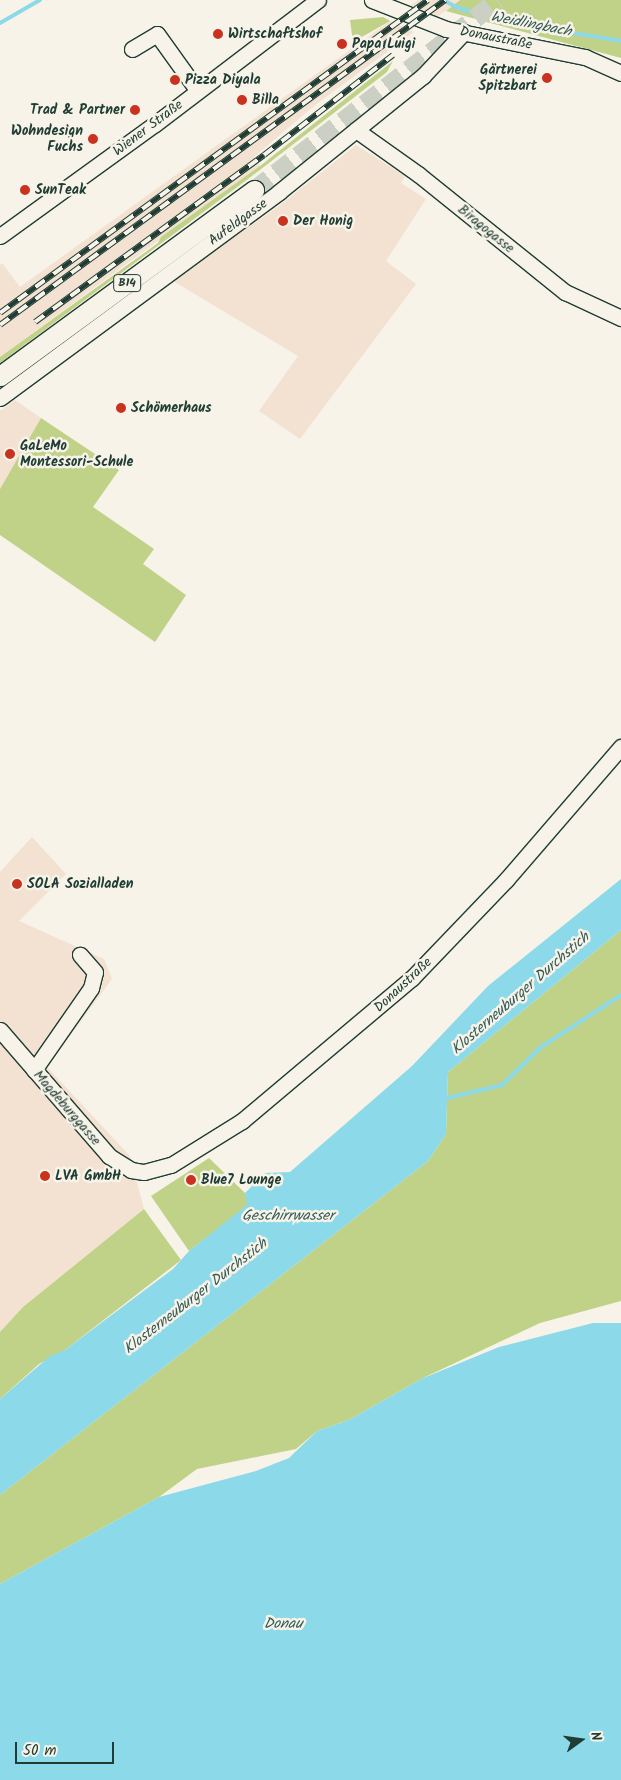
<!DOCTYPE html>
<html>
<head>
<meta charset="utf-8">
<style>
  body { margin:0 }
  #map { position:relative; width:621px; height:1780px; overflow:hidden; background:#f7f3e8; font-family:Kalam,sans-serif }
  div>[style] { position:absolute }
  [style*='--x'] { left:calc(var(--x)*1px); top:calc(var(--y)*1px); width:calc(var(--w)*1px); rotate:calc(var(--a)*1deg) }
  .built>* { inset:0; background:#f3e2d1 }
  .green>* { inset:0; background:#c0d287 }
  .water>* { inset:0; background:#8bd9e9 }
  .stream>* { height:4px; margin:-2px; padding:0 2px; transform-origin:2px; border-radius:2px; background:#8bd9e9 }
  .major-tunnel>* { height:19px; margin-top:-9.5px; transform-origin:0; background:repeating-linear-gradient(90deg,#cccfc4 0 19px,transparent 0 28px) }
  .roads { filter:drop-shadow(1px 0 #1f3d34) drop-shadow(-1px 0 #1f3d34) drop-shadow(0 1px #1f3d34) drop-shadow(0 -1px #1f3d34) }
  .minor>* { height:15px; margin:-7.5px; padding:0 7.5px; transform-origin:7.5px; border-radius:7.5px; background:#f7f3e8 }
  .major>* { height:19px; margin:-9.5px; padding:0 9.5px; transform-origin:9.5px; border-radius:9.5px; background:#f7f3e8 }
  .rail>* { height:5.5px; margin-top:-2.75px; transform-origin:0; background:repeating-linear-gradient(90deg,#f7f3e8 0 11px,#1f3d34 0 22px); box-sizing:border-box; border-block:1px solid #1f3d34 }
  .dots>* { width:14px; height:14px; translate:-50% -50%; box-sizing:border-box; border:2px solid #f7f3e8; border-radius:50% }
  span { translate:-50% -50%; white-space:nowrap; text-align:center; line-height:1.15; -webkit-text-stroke:5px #f7f3e8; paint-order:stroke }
  .shield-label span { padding:1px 4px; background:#f7f3e8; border:1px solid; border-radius:4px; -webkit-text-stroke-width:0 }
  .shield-label { font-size:12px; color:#1f3d34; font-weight:700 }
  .poi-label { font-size:14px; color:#1f3d34; font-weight:700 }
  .left { translate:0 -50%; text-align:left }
  .right { translate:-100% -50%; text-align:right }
  .street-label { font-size:14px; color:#1f3d34 }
  .water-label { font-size:15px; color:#355c58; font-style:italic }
  .north { position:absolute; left:556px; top:1715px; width:50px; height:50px; -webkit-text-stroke:4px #f7f3e8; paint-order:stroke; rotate:76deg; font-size:14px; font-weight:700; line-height:20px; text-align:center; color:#1f3d34 }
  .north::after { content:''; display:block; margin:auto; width:18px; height:22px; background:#1f3d34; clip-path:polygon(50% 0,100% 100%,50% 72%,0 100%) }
  .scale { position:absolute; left:15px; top:1742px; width:99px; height:22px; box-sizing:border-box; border:2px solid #1f3d34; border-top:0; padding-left:6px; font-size:15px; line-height:18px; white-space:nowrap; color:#1f3d34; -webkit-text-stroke:4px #f7f3e8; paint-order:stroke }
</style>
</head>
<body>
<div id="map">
  <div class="built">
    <div style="clip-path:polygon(418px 0,460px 0,436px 18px,411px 5px)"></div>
    <div style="clip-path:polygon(390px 21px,414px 32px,314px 106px,254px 157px,260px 166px,0 357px,0 265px,2px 263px,20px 287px)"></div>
    <div style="clip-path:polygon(356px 145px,405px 176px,401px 183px,426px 199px,386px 261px,416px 284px,300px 439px,259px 411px,298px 356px,173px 281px,280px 205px)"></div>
    <div style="clip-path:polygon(15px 400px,41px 418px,0 489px,0 411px)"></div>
    <div style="clip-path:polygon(32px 837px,66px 874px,19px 921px,104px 959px,112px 979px,47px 1067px,130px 1156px,144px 1209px,23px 1307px,0 1332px,0 872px)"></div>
  </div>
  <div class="green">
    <div style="clip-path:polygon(460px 0,621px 0,621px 58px,446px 11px)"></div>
    <div style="clip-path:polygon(383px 17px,390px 21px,353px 42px,350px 20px)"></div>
    <div style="clip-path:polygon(393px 61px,387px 72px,248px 179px,0 363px,0 357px,158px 243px,161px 237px,260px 166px)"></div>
    <div style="clip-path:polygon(41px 418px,119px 470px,93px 507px,154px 549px,143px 564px,186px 595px,155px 642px,0 535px,0 489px)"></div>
    <div style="clip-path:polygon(621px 930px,621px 1301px,540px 1323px,421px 1379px,349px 1420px,317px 1431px,296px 1449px,197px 1469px,159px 1497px,0 1584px,0 1495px,428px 1161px,446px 1134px,448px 1072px)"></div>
    <div style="clip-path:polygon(209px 1158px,245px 1193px,248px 1205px,189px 1251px,151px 1196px)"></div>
    <div style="clip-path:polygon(144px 1209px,181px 1260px,65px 1350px,39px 1364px,0 1399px,0 1332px,23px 1307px)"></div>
  </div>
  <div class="water">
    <div style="clip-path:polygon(621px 879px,621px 930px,448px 1072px,446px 1134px,428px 1161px,0 1495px,0 1399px,50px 1356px,65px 1350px,173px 1269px,189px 1251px,247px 1205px,245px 1193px,265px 1173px,290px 1172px,412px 1066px,488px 986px)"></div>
    <div style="clip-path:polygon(593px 1323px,621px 1323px,621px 1780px,0 1780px,0 1584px,159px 1497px,256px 1471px,289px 1458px,317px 1431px,349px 1420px,421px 1379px,499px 1347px)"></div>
  </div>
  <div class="stream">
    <div style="--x:443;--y:0;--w:17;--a:28"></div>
    <div style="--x:458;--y:8;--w:52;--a:15.6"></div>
    <div style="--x:508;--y:22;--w:115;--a:9.5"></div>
    <div style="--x:0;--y:23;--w:46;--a:-29.9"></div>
    <div style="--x:443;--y:1099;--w:61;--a:-13.3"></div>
    <div style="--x:502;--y:1085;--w:54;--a:-44.3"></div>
    <div style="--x:541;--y:1047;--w:95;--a:-33"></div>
  </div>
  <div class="major-tunnel">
    <div style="--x:254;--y:190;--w:309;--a:-37.9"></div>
  </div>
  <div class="roads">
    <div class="minor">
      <div style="--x:372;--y:0;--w:79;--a:21.4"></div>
      <div style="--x:446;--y:29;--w:142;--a:11.4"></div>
      <div style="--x:585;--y:57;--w:39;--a:24"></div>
      <div style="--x:132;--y:49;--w:29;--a:-31"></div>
      <div style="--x:157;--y:34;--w:70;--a:54.3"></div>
      <div style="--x:356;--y:130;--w:76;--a:35.4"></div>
      <div style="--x:418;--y:174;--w:189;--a:38.8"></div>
      <div style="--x:565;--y:292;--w:62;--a:24.9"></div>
      <div style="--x:0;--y:236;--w:191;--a:-35.9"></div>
      <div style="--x:155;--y:124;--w:205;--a:-37.3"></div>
      <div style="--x:0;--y:398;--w:347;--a:-36.4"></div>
      <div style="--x:279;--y:192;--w:185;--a:-38.9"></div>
      <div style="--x:423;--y:76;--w:60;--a:-47"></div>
      <div style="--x:0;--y:1030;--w:167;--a:49.1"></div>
      <div style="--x:109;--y:1156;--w:26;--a:32"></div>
      <div style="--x:131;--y:1170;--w:13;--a:9"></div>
      <div style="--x:144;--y:1172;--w:28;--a:-15"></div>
      <div style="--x:171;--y:1165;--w:84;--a:-31.8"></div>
      <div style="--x:242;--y:1121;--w:222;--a:-40.1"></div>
      <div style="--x:412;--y:978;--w:136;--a:-46.2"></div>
      <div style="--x:506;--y:880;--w:176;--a:-49.2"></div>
      <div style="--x:34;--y:1070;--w:100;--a:-55.2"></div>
      <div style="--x:91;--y:988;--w:16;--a:-76"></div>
      <div style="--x:95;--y:972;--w:23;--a:-131"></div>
    </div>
    <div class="major">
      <div style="--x:0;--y:376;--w:315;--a:-36.2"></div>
    </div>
  </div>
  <div class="rail">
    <div style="--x:0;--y:313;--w:530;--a:-36.18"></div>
    <div style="--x:35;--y:322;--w:283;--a:-36.1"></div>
    <div style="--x:264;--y:155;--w:163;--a:-37.8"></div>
    <div style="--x:0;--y:325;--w:551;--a:-36.14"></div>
  </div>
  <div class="dots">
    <div style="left:218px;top:34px;background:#c8321e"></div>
    <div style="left:342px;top:44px;background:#c8321e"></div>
    <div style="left:547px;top:78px;background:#c8321e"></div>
    <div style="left:175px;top:80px;background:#c8321e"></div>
    <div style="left:242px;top:100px;background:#c8321e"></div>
    <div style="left:135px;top:110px;background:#c8321e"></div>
    <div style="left:93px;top:139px;background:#c8321e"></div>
    <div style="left:25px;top:190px;background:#c8321e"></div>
    <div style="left:283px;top:221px;background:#c8321e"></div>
    <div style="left:121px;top:408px;background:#c8321e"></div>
    <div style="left:10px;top:454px;background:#c8321e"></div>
    <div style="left:17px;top:884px;background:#c8321e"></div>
    <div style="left:45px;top:1176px;background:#c8321e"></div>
    <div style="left:191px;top:1180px;background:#c8321e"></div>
  </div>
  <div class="shield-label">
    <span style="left:127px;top:283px">B14</span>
  </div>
  <div class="poi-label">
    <span class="left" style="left:228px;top:34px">Wirtschaftshof</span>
    <span class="left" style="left:352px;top:44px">Papa Luigi</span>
    <span class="right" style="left:537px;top:78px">Gärtnerei<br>Spitzbart</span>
    <span class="left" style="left:185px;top:80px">Pizza Diyala</span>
    <span class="left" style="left:252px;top:100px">Billa</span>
    <span class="right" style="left:125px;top:110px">Trad &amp; Partner</span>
    <span class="right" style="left:83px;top:139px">Wohndesign<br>Fuchs</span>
    <span class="left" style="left:35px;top:190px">SunTeak</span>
    <span class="left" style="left:293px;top:221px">Der Honig</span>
    <span class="left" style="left:131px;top:408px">Schömerhaus</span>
    <span class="left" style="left:20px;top:454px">GaLeMo<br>Montessori-Schule</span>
    <span class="left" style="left:27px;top:884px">SOLA Sozialladen</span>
    <span class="left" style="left:55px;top:1176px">LVA GmbH</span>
    <span class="left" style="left:201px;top:1180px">Blue7 Lounge</span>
  </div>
  <div class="street-label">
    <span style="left:496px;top:38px;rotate:11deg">Donaustraße</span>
    <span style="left:148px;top:128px;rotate:-37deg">Wiener Straße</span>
    <span style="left:238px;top:222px;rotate:-36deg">Aufeldgasse</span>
    <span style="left:486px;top:229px;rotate:39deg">Biragogasse</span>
    <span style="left:403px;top:985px;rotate:-43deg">Donaustraße</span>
    <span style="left:67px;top:1108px;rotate:49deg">Magdeburggasse</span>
  </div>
  <div class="water-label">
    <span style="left:531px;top:25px;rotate:11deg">Weidlingbach</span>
    <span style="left:521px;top:994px;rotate:-41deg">Klosterneuburger Durchstich</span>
    <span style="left:288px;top:1217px">Geschirrwasser</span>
    <span style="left:196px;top:1297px;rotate:-38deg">Klosterneuburger Durchstich</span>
    <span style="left:283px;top:1625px">Donau</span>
  </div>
  <div class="north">N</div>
  <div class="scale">50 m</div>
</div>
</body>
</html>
